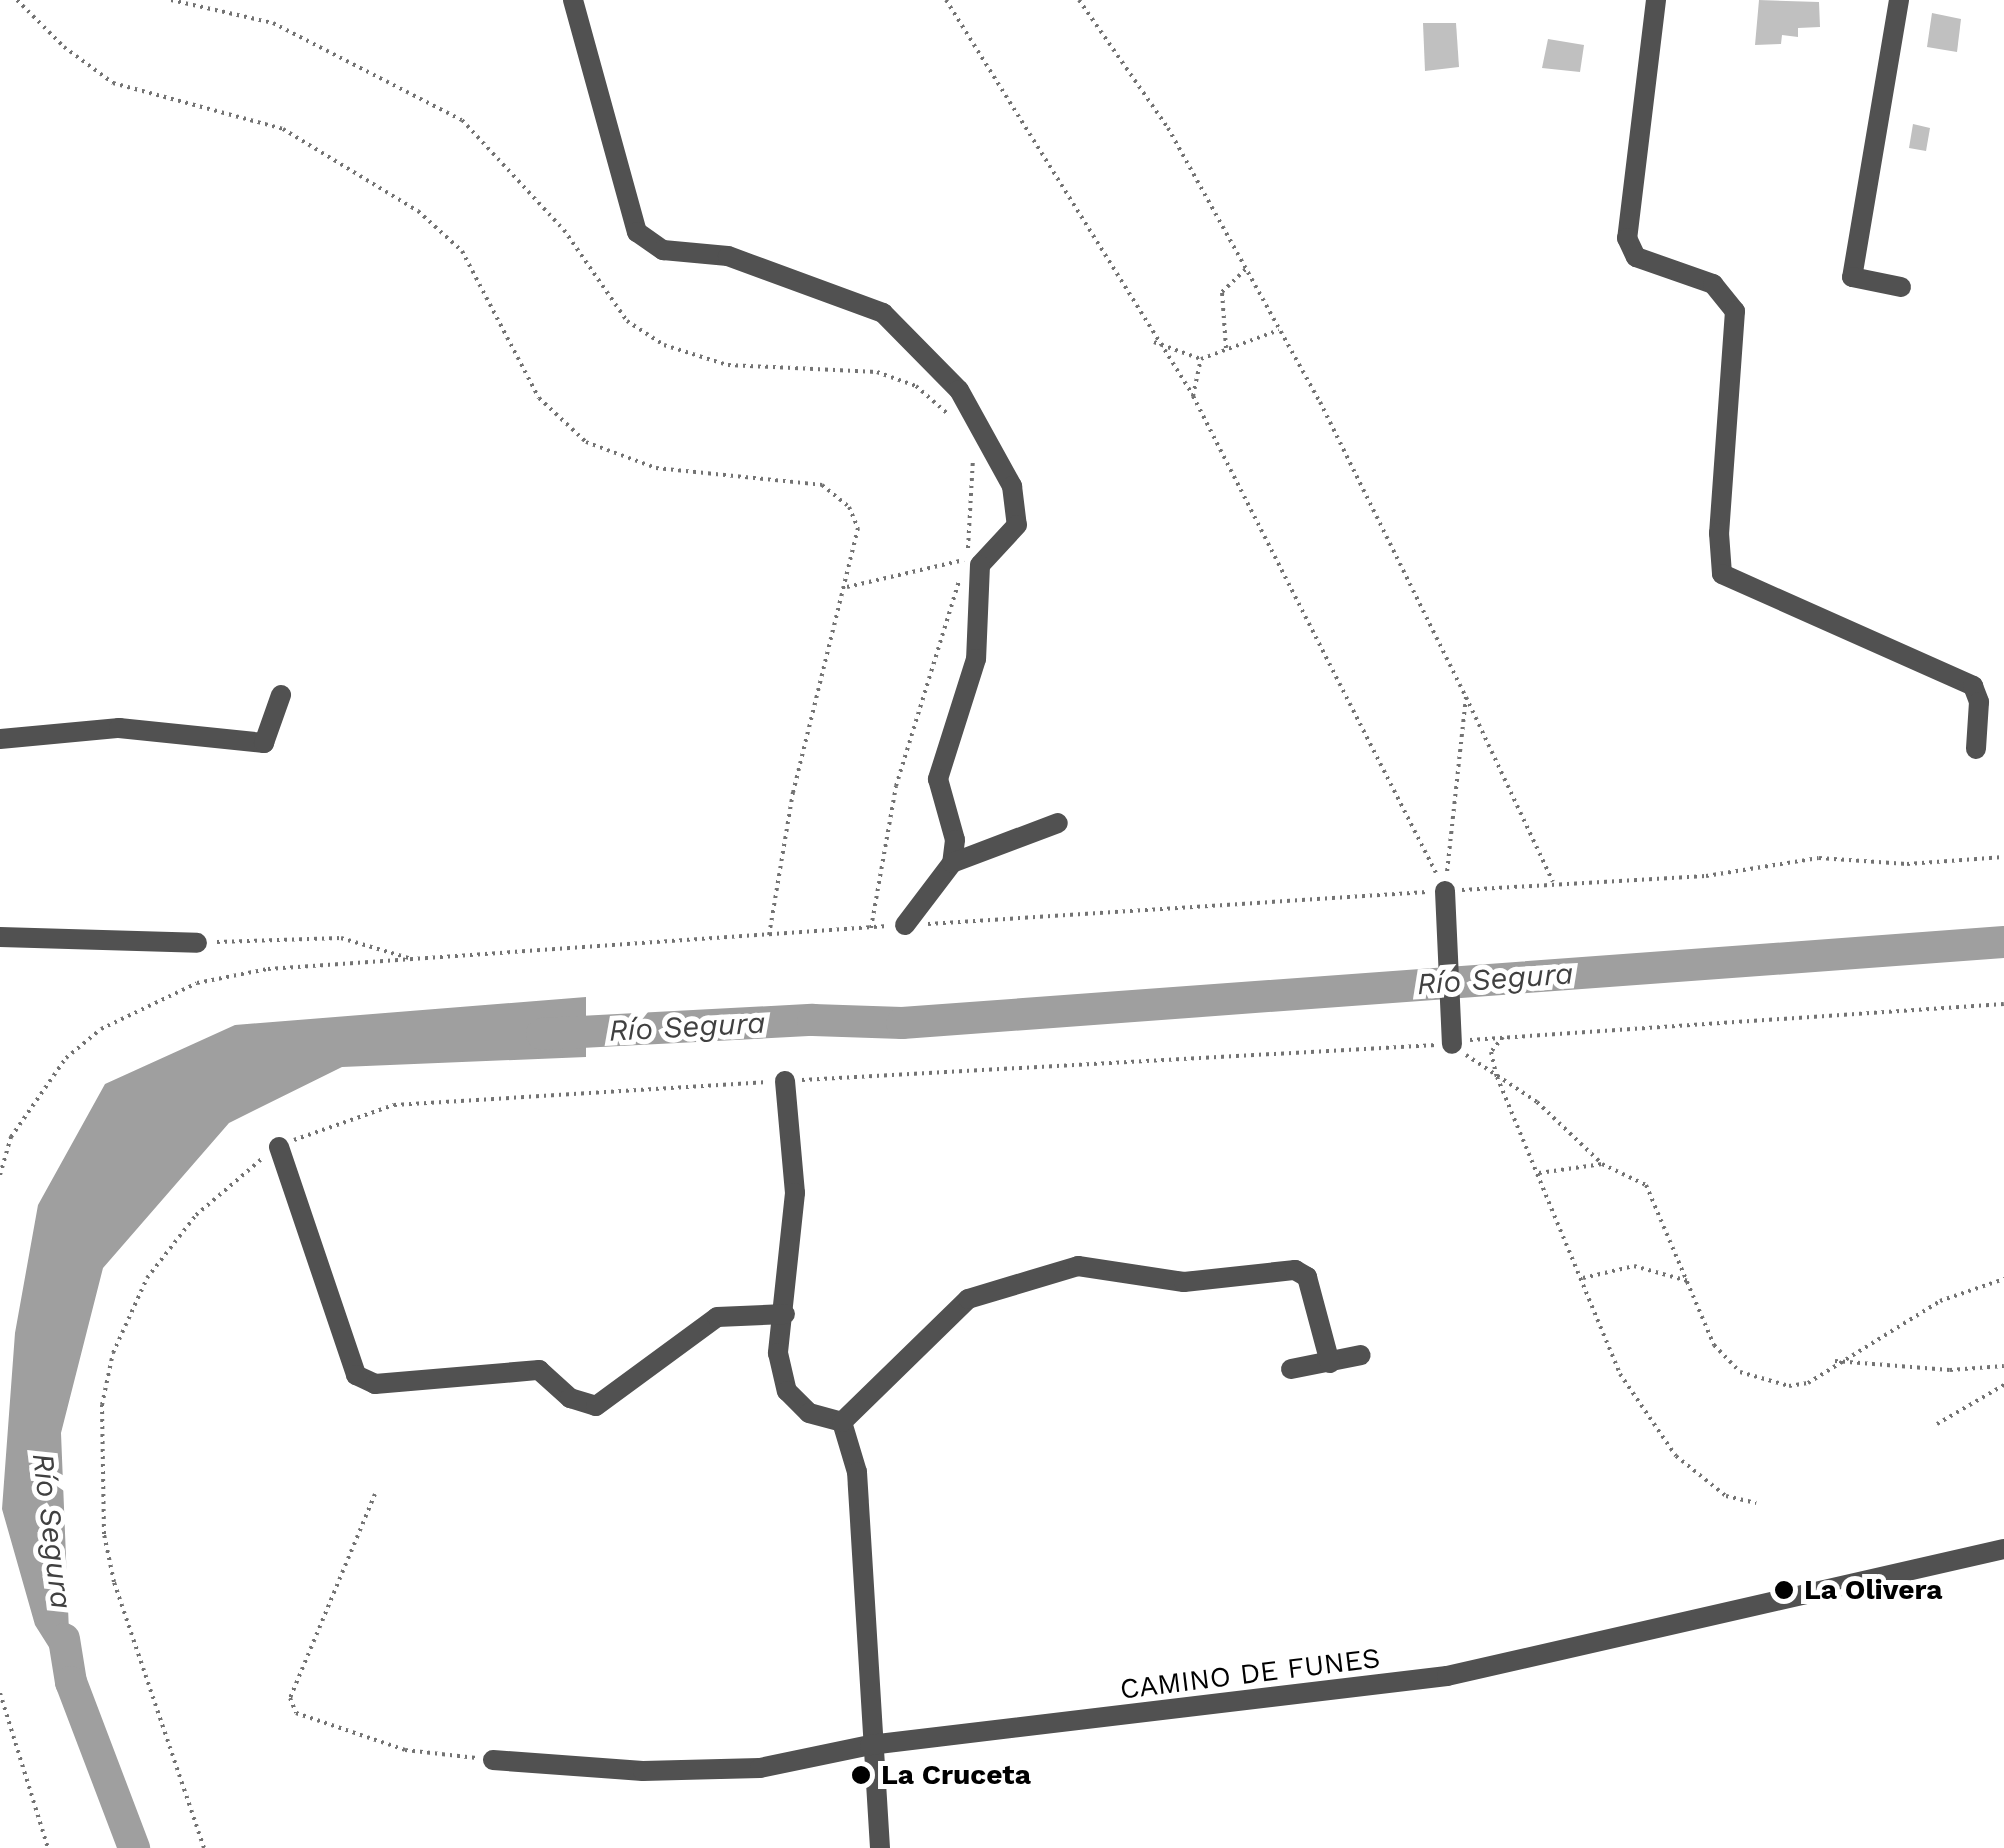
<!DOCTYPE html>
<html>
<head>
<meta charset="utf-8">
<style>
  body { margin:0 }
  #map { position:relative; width:2004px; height:1848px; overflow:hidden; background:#fff; font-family:"Work Sans",sans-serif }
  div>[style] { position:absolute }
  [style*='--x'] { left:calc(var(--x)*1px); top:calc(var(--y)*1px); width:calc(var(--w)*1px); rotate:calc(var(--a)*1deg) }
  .water>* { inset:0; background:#9f9f9f }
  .river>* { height:32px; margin:-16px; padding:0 16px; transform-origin:16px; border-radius:16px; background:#9f9f9f }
  .building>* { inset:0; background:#c0c0c0 }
  .path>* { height:4px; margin-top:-2px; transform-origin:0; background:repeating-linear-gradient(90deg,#737373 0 2.5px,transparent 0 7.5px) }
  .street>* { height:20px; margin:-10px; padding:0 10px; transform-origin:10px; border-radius:10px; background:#515151 }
  .dots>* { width:28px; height:28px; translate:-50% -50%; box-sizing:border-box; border:5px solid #fff; border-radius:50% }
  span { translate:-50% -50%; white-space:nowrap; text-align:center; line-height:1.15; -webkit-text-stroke:10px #fff; paint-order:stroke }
  .poi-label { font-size:28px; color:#000; font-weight:700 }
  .left { translate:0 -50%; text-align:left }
  .street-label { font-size:28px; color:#000 }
  .water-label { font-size:30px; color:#404040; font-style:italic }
</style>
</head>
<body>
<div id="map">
  <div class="water">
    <div style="clip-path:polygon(586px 997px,586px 1057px,342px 1067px,229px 1123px,103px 1268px,61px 1433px,71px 1682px,35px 1625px,2px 1509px,15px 1333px,38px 1205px,105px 1084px,235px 1025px)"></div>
  </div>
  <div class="river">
    <div style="--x:542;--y:1034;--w:271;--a:-3"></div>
    <div style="--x:813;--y:1020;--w:89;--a:1.9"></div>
    <div style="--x:902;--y:1023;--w:1105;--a:-4.2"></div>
    <div style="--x:64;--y:1639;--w:44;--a:80.8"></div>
    <div style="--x:71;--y:1682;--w:178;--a:69.2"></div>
  </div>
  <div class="building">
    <div style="clip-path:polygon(1759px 0,1819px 2px,1820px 27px,1798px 28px,1798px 37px,1782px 35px,1781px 44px,1755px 45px)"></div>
    <div style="clip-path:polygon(1932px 13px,1961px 19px,1957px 52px,1927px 47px)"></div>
    <div style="clip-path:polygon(1423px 23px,1456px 23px,1459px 67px,1425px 71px)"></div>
    <div style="clip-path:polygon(1548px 39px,1584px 45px,1580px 72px,1542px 68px)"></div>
    <div style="clip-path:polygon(1913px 124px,1930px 128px,1926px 151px,1909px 148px)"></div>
  </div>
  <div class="path">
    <div style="--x:17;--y:0;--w:66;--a:45"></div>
    <div style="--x:64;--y:47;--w:61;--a:36.3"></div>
    <div style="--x:113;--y:83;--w:176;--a:15.1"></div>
    <div style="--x:283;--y:129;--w:158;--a:31.3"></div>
    <div style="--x:418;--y:211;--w:59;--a:42.3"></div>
    <div style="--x:462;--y:251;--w:166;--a:62.4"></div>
    <div style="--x:539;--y:398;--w:64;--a:43.1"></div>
    <div style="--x:586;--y:442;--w:75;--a:20.4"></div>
    <div style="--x:656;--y:468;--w:167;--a:5.8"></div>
    <div style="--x:822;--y:485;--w:35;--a:39"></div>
    <div style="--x:849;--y:507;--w:23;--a:67"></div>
    <div style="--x:858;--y:528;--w:272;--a:103.8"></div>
    <div style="--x:793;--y:792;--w:145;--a:99.5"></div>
    <div style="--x:171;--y:0;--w:105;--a:12.7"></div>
    <div style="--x:273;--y:23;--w:212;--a:27.2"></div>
    <div style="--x:462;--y:120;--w:150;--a:47.2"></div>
    <div style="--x:564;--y:230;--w:111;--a:55.3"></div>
    <div style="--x:627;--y:321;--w:44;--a:33"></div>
    <div style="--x:664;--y:345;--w:67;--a:17.4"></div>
    <div style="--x:728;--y:365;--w:149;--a:2.7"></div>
    <div style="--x:877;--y:372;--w:41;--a:19.7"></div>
    <div style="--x:916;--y:386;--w:44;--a:41.3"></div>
    <div style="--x:946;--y:0;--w:467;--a:58"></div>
    <div style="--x:1193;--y:396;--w:535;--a:63"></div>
    <div style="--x:1079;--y:0;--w:156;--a:55.2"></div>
    <div style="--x:1168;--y:128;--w:313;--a:61"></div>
    <div style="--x:1320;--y:402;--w:329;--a:63.7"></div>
    <div style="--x:1466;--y:697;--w:177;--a:96.2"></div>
    <div style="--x:1154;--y:342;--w:50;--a:19.9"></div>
    <div style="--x:1201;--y:359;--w:83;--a:-20.4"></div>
    <div style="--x:1226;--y:348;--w:56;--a:-94.1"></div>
    <div style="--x:1222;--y:292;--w:33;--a:-44"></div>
    <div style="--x:1193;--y:396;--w:38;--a:-78"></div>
    <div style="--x:968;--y:548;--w:90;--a:-86.8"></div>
    <div style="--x:847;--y:587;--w:120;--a:-13"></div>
    <div style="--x:1466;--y:697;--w:204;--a:64.8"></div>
    <div style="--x:1462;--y:890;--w:244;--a:-3.3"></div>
    <div style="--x:1706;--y:876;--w:114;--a:-9.1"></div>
    <div style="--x:1819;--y:858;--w:88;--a:3.9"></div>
    <div style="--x:1907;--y:864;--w:97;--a:-4.1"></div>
    <div style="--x:928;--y:924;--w:500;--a:-3.67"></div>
    <div style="--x:871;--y:928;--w:144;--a:-80"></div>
    <div style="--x:896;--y:786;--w:214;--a:-72.9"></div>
    <div style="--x:217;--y:942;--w:124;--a:-1.8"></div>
    <div style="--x:341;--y:938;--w:71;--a:16.4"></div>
    <div style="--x:1503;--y:1037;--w:19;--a:129"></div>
    <div style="--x:1491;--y:1052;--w:26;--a:77"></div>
    <div style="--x:1497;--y:1077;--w:321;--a:67.5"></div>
    <div style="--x:1620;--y:1374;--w:99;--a:55.7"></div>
    <div style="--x:1676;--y:1456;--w:64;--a:38.7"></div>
    <div style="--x:1726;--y:1496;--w:31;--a:13"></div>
    <div style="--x:1470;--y:1040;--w:535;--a:-3.86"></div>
    <div style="--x:1466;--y:1055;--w:85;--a:33.5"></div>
    <div style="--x:1537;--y:1102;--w:90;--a:43.6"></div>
    <div style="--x:1602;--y:1164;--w:49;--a:25.5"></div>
    <div style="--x:1646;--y:1185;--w:174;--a:67"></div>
    <div style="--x:1714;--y:1345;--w:37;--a:46"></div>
    <div style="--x:1740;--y:1372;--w:51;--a:15.9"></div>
    <div style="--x:1789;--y:1386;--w:19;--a:-9"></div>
    <div style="--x:1808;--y:1383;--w:155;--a:-31.8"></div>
    <div style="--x:1940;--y:1301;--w:68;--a:-19"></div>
    <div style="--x:802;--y:1080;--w:635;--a:-3.16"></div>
    <div style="--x:294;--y:1140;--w:106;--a:-19.3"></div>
    <div style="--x:394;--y:1105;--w:374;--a:-3.5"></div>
    <div style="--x:1539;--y:1173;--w:64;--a:-8.1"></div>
    <div style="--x:0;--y:1175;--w:40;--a:-74"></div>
    <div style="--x:11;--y:1137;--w:96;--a:-55.2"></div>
    <div style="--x:66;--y:1058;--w:45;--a:-39.6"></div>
    <div style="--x:101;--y:1029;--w:106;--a:-25.6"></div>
    <div style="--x:197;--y:983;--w:72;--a:-11.2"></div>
    <div style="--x:268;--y:969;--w:621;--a:-3.97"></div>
    <div style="--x:1583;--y:1278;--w:52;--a:-13.2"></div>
    <div style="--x:1634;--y:1266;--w:56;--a:15.5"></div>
    <div style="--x:1835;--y:1361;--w:115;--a:4.5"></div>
    <div style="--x:1950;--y:1370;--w:54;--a:-4.2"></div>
    <div style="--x:1937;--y:1424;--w:78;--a:-30.2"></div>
    <div style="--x:375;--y:1494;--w:221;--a:112.6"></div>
    <div style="--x:290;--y:1698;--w:16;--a:68"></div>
    <div style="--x:296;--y:1713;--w:115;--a:18.7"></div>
    <div style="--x:405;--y:1750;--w:72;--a:6.3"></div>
    <div style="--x:0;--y:1693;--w:162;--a:72.8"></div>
    <div style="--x:204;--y:1848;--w:281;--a:-108.7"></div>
    <div style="--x:114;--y:1582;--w:49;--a:-101.8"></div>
    <div style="--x:104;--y:1534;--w:129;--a:-90.9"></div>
    <div style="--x:102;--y:1405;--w:53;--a:-78.1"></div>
    <div style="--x:113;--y:1353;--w:82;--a:-65.6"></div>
    <div style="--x:147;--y:1278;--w:80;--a:-52.1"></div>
    <div style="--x:196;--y:1215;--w:89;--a:-40.5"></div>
  </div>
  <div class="street">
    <div style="--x:573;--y:0;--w:241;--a:74.6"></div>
    <div style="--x:637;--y:232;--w:32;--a:35"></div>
    <div style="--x:663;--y:250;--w:65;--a:5.3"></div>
    <div style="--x:728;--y:256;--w:165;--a:20.2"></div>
    <div style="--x:883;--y:313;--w:108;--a:45.4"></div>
    <div style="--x:959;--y:390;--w:110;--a:61.1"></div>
    <div style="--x:1012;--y:486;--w:39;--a:83"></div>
    <div style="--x:1017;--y:525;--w:54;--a:132.8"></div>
    <div style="--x:980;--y:565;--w:94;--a:92.4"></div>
    <div style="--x:976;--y:659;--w:126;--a:107.6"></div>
    <div style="--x:938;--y:779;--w:63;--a:74.4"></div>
    <div style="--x:955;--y:840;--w:23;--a:97"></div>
    <div style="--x:1656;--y:0;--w:240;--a:96.9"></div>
    <div style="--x:1627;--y:238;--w:21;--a:65"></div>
    <div style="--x:1636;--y:257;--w:82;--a:19.3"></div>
    <div style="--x:1713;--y:284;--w:35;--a:51"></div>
    <div style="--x:1735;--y:311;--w:223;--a:94.1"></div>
    <div style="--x:1719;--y:533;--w:41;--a:85.8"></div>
    <div style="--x:1722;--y:574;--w:275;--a:24"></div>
    <div style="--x:1973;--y:686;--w:17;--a:69"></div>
    <div style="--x:1979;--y:702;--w:47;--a:93.7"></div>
    <div style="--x:1899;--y:0;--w:281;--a:99.6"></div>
    <div style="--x:1852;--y:277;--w:50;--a:11.5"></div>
    <div style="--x:0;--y:739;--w:120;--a:-5.3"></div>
    <div style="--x:119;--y:728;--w:146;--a:5.9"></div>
    <div style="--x:264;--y:743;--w:51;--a:-70.5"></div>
    <div style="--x:1445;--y:891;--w:153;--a:87.4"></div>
    <div style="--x:905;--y:925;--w:78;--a:-52.8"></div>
    <div style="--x:952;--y:863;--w:113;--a:-20.7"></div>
    <div style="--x:0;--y:937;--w:197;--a:1.7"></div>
    <div style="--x:785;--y:1081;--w:112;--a:84.9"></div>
    <div style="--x:795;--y:1193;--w:161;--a:96.1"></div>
    <div style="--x:778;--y:1353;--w:39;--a:77"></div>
    <div style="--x:787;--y:1391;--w:31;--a:45"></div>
    <div style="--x:809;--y:1413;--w:34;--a:15"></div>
    <div style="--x:842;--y:1422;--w:52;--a:73.3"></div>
    <div style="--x:857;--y:1472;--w:377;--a:86.5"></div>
    <div style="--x:279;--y:1147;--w:241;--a:71.3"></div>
    <div style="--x:356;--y:1375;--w:21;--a:25"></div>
    <div style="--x:375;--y:1384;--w:165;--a:-4.9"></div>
    <div style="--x:539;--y:1370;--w:42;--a:42.1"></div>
    <div style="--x:570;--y:1398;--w:27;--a:17"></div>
    <div style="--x:596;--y:1406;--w:150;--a:-36.3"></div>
    <div style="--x:717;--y:1317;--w:68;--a:-2.5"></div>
    <div style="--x:1291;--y:1369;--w:71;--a:-11.3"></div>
    <div style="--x:842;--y:1422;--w:176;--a:-44.3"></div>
    <div style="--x:968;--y:1299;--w:115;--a:-16.7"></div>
    <div style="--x:1078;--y:1266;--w:107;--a:8.6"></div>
    <div style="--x:1184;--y:1282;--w:112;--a:-6.2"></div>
    <div style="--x:1295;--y:1270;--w:14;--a:30"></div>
    <div style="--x:1307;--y:1277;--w:89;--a:75"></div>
    <div style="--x:493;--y:1760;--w:150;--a:4.2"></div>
    <div style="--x:643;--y:1771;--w:117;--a:-1.5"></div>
    <div style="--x:760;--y:1768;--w:112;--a:-11.8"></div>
    <div style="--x:870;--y:1745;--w:581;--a:-6.82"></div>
    <div style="--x:1447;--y:1676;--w:571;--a:-12.84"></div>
  </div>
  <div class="dots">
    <div style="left:1784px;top:1590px;background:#000"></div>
    <div style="left:861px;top:1775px;background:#000"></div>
  </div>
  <div class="poi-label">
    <span class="left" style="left:1804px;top:1590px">La Olivera</span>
    <span class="left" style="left:881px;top:1775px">La Cruceta</span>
  </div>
  <div class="street-label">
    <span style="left:1250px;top:1674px;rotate:-7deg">CAMINO DE FUNES</span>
  </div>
  <div class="water-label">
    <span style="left:1495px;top:979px;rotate:-4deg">Río Segura</span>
    <span style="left:687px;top:1027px;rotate:-3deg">Río Segura</span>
    <span style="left:52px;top:1531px;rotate:83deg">Río Segura</span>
  </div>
</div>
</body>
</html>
